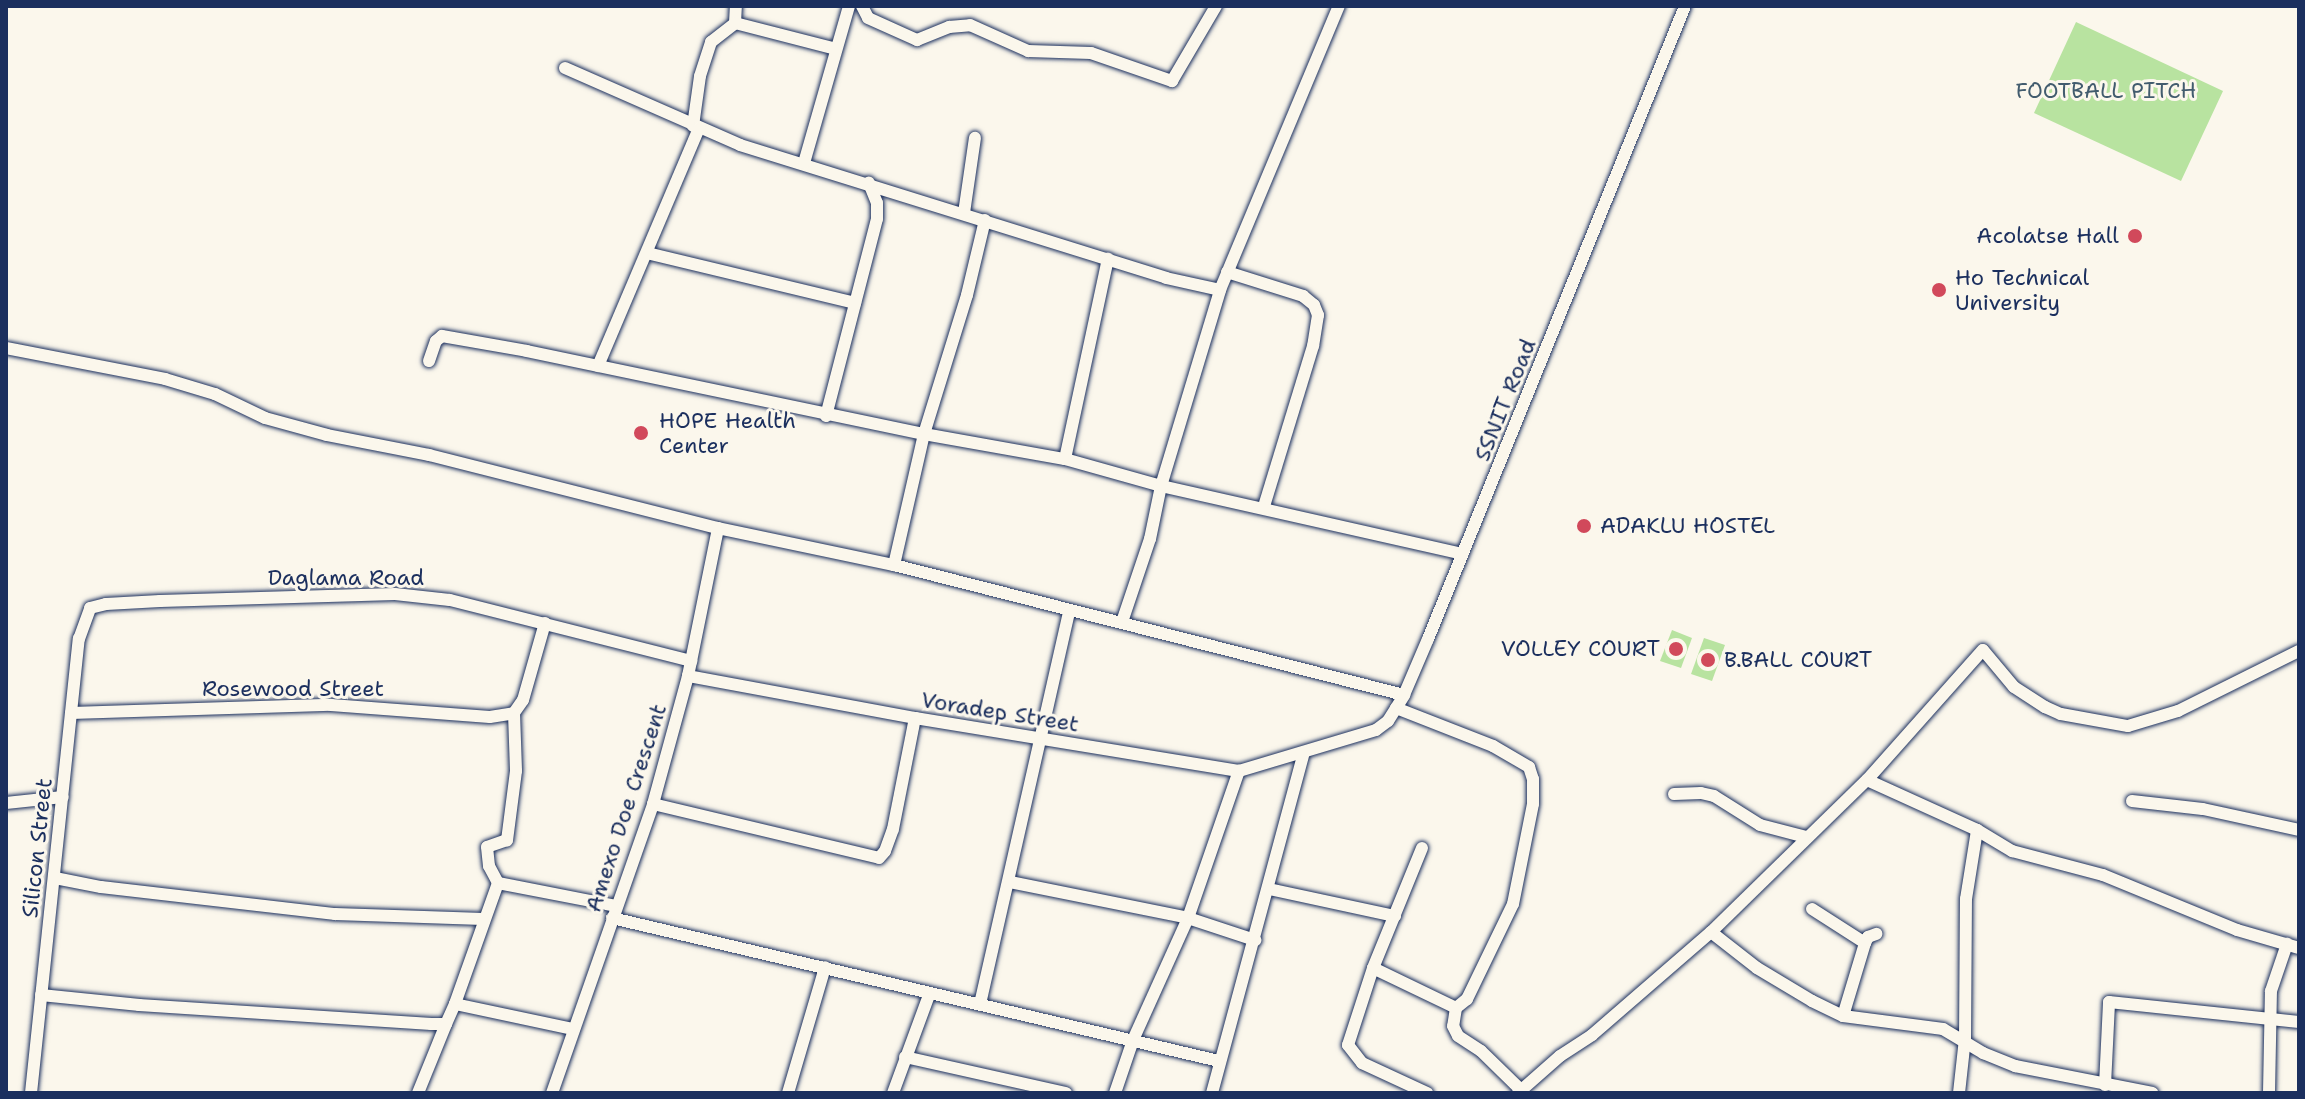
<!DOCTYPE html>
<html>
<head>
<meta charset="utf-8">
<style>
  body { margin:0 }
  #map { position:relative; width:2305px; height:1099px; overflow:hidden; background:#fbf7ec; font-family:"Shantell Sans",sans-serif }
  div>[style] { position:absolute }
  [style*='--x'] { left:calc(var(--x)*1px); top:calc(var(--y)*1px); width:calc(var(--w)*1px); rotate:calc(var(--a)*1deg) }
  .green>* { inset:0; background:#b8e3a0 }
  .roads { filter:drop-shadow(0 0 2px #1b2f5e) drop-shadow(0 0 2px #1b2f5e) }
  .minor>* { height:12px; margin:-6px; padding:0 6px; transform-origin:6px; border-radius:6px; background:#fbf7ec }
  .dots>* { width:22px; height:22px; translate:-50% -50%; box-sizing:border-box; border:4px solid #fbf7ec; border-radius:50% }
  span { translate:-50% -50%; white-space:nowrap; text-align:center; line-height:1.15; -webkit-text-stroke:6px #fbf7ec; paint-order:stroke }
  .park-label { font-size:22px; color:#425c6e }
  .poi-label { font-size:22px; color:#1b2f5e }
  .right { translate:-100% -50%; text-align:right }
  .left { translate:0 -50%; text-align:left }
  .street-label { font-size:22px; color:#1b2f5e }
  .frame { position:absolute; inset:0; border:8px solid #1b2f5e; pointer-events:none }
</style>
</head>
<body>
<div id="map">
  <div class="green">
    <i style="clip-path:polygon(2076px 22px,2223px 91px,2181px 181px,2034px 113px)"></i>
    <i style="clip-path:polygon(1672px 630px,1692px 638px,1681px 668px,1660px 661px)"></i>
    <i style="clip-path:polygon(1704px 638px,1725px 645px,1712px 681px,1691px 674px)"></i>
  </div>
  <div class="roads">
    <div class="minor">
      <i style="--x:862;--y:6;--w:13;--a:63"></i>
      <i style="--x:868;--y:18;--w:54;--a:24.2"></i>
      <i style="--x:917;--y:40;--w:35;--a:-22"></i>
      <i style="--x:949;--y:27;--w:21;--a:-5"></i>
      <i style="--x:970;--y:25;--w:64;--a:24.1"></i>
      <i style="--x:1028;--y:51;--w:63;--a:1.8"></i>
      <i style="--x:1091;--y:53;--w:86;--a:19.1"></i>
      <i style="--x:1172;--y:81;--w:87;--a:-59.6"></i>
      <i style="--x:735;--y:23;--w:17;--a:-87"></i>
      <i style="--x:565;--y:68;--w:191;--a:23.7"></i>
      <i style="--x:740;--y:145;--w:446;--a:17.3"></i>
      <i style="--x:1166;--y:278;--w:55;--a:12.5"></i>
      <i style="--x:693;--y:126;--w:50;--a:-82"></i>
      <i style="--x:700;--y:76;--w:36;--a:-72"></i>
      <i style="--x:711;--y:42;--w:31;--a:-38"></i>
      <i style="--x:735;--y:23;--w:104;--a:14.4"></i>
      <i style="--x:804;--y:163;--w:163;--a:-74"></i>
      <i style="--x:964;--y:213;--w:76;--a:-81.7"></i>
      <i style="--x:647;--y:253;--w:214;--a:13.5"></i>
      <i style="--x:1227;--y:272;--w:80;--a:17.5"></i>
      <i style="--x:1303;--y:296;--w:14;--a:39"></i>
      <i style="--x:1314;--y:305;--w:11;--a:68"></i>
      <i style="--x:1318;--y:315;--w:31;--a:99"></i>
      <i style="--x:1313;--y:346;--w:167;--a:107"></i>
      <i style="--x:6;--y:348;--w:162;--a:11"></i>
      <i style="--x:165;--y:379;--w:52;--a:16.7"></i>
      <i style="--x:215;--y:394;--w:55;--a:25.6"></i>
      <i style="--x:265;--y:418;--w:64;--a:15.3"></i>
      <i style="--x:327;--y:435;--w:104;--a:11.1"></i>
      <i style="--x:429;--y:455;--w:298;--a:14.2"></i>
      <i style="--x:718;--y:528;--w:180;--a:11.9"></i>
      <i style="--x:894;--y:565;--w:526;--a:14.3"></i>
      <i style="--x:429;--y:361;--w:21;--a:-71"></i>
      <i style="--x:436;--y:341;--w:8;--a:-40"></i>
      <i style="--x:442;--y:336;--w:86;--a:10"></i>
      <i style="--x:527;--y:351;--w:406;--a:11.8"></i>
      <i style="--x:924;--y:434;--w:145;--a:-72.8"></i>
      <i style="--x:967;--y:295;--w:77;--a:-76.5"></i>
      <i style="--x:598;--y:366;--w:259;--a:-67"></i>
      <i style="--x:826;--y:416;--w:203;--a:-75.5"></i>
      <i style="--x:877;--y:219;--w:16;--a:-90"></i>
      <i style="--x:877;--y:203;--w:22;--a:-112"></i>
      <i style="--x:1065;--y:459;--w:205;--a:-77.9"></i>
      <i style="--x:894;--y:565;--w:134;--a:-77.1"></i>
      <i style="--x:924;--y:434;--w:143;--a:10.1"></i>
      <i style="--x:1065;--y:459;--w:100;--a:15.7"></i>
      <i style="--x:1161;--y:486;--w:309;--a:12.7"></i>
      <i style="--x:1122;--y:622;--w:88;--a:-71.4"></i>
      <i style="--x:1150;--y:539;--w:54;--a:-78.3"></i>
      <i style="--x:1161;--y:486;--w:205;--a:-73.2"></i>
      <i style="--x:1220;--y:290;--w:308;--a:-67.3"></i>
      <i style="--x:545;--y:623;--w:80;--a:105.9"></i>
      <i style="--x:523;--y:700;--w:16;--a:125"></i>
      <i style="--x:514;--y:713;--w:58;--a:88"></i>
      <i style="--x:516;--y:771;--w:70;--a:97.4"></i>
      <i style="--x:507;--y:840;--w:21;--a:161"></i>
      <i style="--x:487;--y:847;--w:19;--a:84"></i>
      <i style="--x:489;--y:866;--w:19;--a:62"></i>
      <i style="--x:498;--y:883;--w:128;--a:109.6"></i>
      <i style="--x:455;--y:1004;--w:121;--a:12"></i>
      <i style="--x:688;--y:676;--w:231;--a:10.5"></i>
      <i style="--x:915;--y:718;--w:328;--a:9.3"></i>
      <i style="--x:1239;--y:771;--w:143;--a:-16.7"></i>
      <i style="--x:1376;--y:730;--w:15;--a:-37"></i>
      <i style="--x:1388;--y:721;--w:31;--a:-58"></i>
      <i style="--x:1404;--y:695;--w:61;--a:-66.8"></i>
      <i style="--x:1428;--y:639;--w:683;--a:-67.9"></i>
      <i style="--x:1396;--y:708;--w:104;--a:21.4"></i>
      <i style="--x:1493;--y:746;--w:42;--a:30.3"></i>
      <i style="--x:1529;--y:767;--w:13;--a:72"></i>
      <i style="--x:1533;--y:779;--w:25;--a:90"></i>
      <i style="--x:1533;--y:804;--w:102;--a:101.3"></i>
      <i style="--x:1513;--y:904;--w:106;--a:115.8"></i>
      <i style="--x:1467;--y:999;--w:14;--a:141"></i>
      <i style="--x:71;--y:713;--w:260;--a:-1.8"></i>
      <i style="--x:331;--y:705;--w:159;--a:4.3"></i>
      <i style="--x:490;--y:717;--w:24;--a:-9"></i>
      <i style="--x:1867;--y:780;--w:121;--a:24.4"></i>
      <i style="--x:1977;--y:830;--w:41;--a:31"></i>
      <i style="--x:2012;--y:851;--w:94;--a:14.8"></i>
      <i style="--x:2103;--y:875;--w:145;--a:22.3"></i>
      <i style="--x:2237;--y:930;--w:65;--a:16.2"></i>
      <i style="--x:1674;--y:794;--w:27;--a:-2"></i>
      <i style="--x:1701;--y:793;--w:13;--a:13"></i>
      <i style="--x:1714;--y:796;--w:54;--a:32.2"></i>
      <i style="--x:1760;--y:825;--w:48;--a:14.6"></i>
      <i style="--x:2132;--y:801;--w:71;--a:6.4"></i>
      <i style="--x:2203;--y:809;--w:98;--a:12.3"></i>
      <i style="--x:6;--y:803;--w:57;--a:-6"></i>
      <i style="--x:653;--y:804;--w:232;--a:13.4"></i>
      <i style="--x:879;--y:858;--w:9;--a:-49"></i>
      <i style="--x:885;--y:851;--w:23;--a:-70"></i>
      <i style="--x:893;--y:829;--w:113;--a:-78.8"></i>
      <i style="--x:1422;--y:848;--w:130;--a:112.2"></i>
      <i style="--x:1373;--y:968;--w:81;--a:108"></i>
      <i style="--x:1348;--y:1045;--w:23;--a:52"></i>
      <i style="--x:1362;--y:1063;--w:72;--a:24.8"></i>
      <i style="--x:55;--y:878;--w:47;--a:11.1"></i>
      <i style="--x:101;--y:887;--w:236;--a:6.6"></i>
      <i style="--x:335;--y:914;--w:148;--a:1.9"></i>
      <i style="--x:1010;--y:882;--w:182;--a:11.4"></i>
      <i style="--x:1188;--y:918;--w:71;--a:18.2"></i>
      <i style="--x:498;--y:883;--w:120;--a:11"></i>
      <i style="--x:1269;--y:889;--w:129;--a:12.1"></i>
      <i style="--x:1812;--y:909;--w:63;--a:32.7"></i>
      <i style="--x:612;--y:918;--w:624;--a:13.26"></i>
      <i style="--x:1711;--y:932;--w:58;--a:38"></i>
      <i style="--x:1757;--y:968;--w:64;--a:31"></i>
      <i style="--x:1812;--y:1001;--w:34;--a:26"></i>
      <i style="--x:1843;--y:1016;--w:101;--a:7.4"></i>
      <i style="--x:1943;--y:1029;--w:47;--a:31"></i>
      <i style="--x:1983;--y:1053;--w:35;--a:22"></i>
      <i style="--x:2015;--y:1066;--w:140;--a:11.1"></i>
      <i style="--x:1373;--y:968;--w:92;--a:25.7"></i>
      <i style="--x:1456;--y:1008;--w:18;--a:99"></i>
      <i style="--x:1453;--y:1026;--w:11;--a:63"></i>
      <i style="--x:1458;--y:1036;--w:27;--a:33"></i>
      <i style="--x:1481;--y:1051;--w:56;--a:44.3"></i>
      <i style="--x:41;--y:995;--w:99;--a:5.8"></i>
      <i style="--x:139;--y:1005;--w:293;--a:3.7"></i>
      <i style="--x:431;--y:1024;--w:15;--a:0"></i>
      <i style="--x:446;--y:1024;--w:22;--a:-66"></i>
      <i style="--x:980;--y:1004;--w:402;--a:-77.2"></i>
      <i style="--x:1843;--y:1016;--w:76;--a:-73.2"></i>
      <i style="--x:1865;--y:943;--w:7;--a:-63"></i>
      <i style="--x:1868;--y:937;--w:9;--a:-21"></i>
      <i style="--x:905;--y:1057;--w:165;--a:12.6"></i>
      <i style="--x:2105;--y:1085;--w:83;--a:-87.2"></i>
      <i style="--x:2109;--y:1002;--w:191;--a:6"></i>
      <i style="--x:31;--y:1093;--w:457;--a:-84"></i>
      <i style="--x:79;--y:639;--w:33;--a:-70"></i>
      <i style="--x:90;--y:608;--w:16;--a:-14"></i>
      <i style="--x:106;--y:604;--w:54;--a:-3.2"></i>
      <i style="--x:160;--y:601;--w:235;--a:-1.7"></i>
      <i style="--x:395;--y:594;--w:55;--a:6.2"></i>
      <i style="--x:450;--y:600;--w:249;--a:14.2"></i>
      <i style="--x:418;--y:1093;--w:74;--a:-67.9"></i>
      <i style="--x:552;--y:1093;--w:306;--a:-70.7"></i>
      <i style="--x:653;--y:804;--w:133;--a:-74.7"></i>
      <i style="--x:688;--y:676;--w:151;--a:-78.5"></i>
      <i style="--x:788;--y:1093;--w:131;--a:-73.6"></i>
      <i style="--x:893;--y:1093;--w:104;--a:-69.8"></i>
      <i style="--x:1115;--y:1093;--w:56;--a:-71.2"></i>
      <i style="--x:1133;--y:1040;--w:134;--a:-65.7"></i>
      <i style="--x:1188;--y:918;--w:156;--a:-70.9"></i>
      <i style="--x:1212;--y:1093;--w:353;--a:-74.9"></i>
      <i style="--x:1518;--y:1093;--w:56;--a:-41.4"></i>
      <i style="--x:1560;--y:1056;--w:38;--a:-33"></i>
      <i style="--x:1592;--y:1035;--w:157;--a:-40.9"></i>
      <i style="--x:1711;--y:932;--w:218;--a:-44.3"></i>
      <i style="--x:1867;--y:780;--w:174;--a:-48.3"></i>
      <i style="--x:1983;--y:650;--w:48;--a:50"></i>
      <i style="--x:2014;--y:687;--w:37;--a:33"></i>
      <i style="--x:2045;--y:707;--w:17;--a:24"></i>
      <i style="--x:2061;--y:714;--w:68;--a:10.2"></i>
      <i style="--x:2128;--y:726;--w:52;--a:-16.7"></i>
      <i style="--x:2178;--y:711;--w:135;--a:-26.4"></i>
      <i style="--x:1959;--y:1093;--w:54;--a:-83.7"></i>
      <i style="--x:1965;--y:1039;--w:140;--a:-89.6"></i>
      <i style="--x:1966;--y:899;--w:70;--a:-80.9"></i>
      <i style="--x:2269;--y:1093;--w:102;--a:-88.9"></i>
      <i style="--x:2271;--y:991;--w:50;--a:-71.2"></i>
    </div>
  </div>
  <div class="dots">
    <i style="left:2135px;top:236px;background:#d1495b"></i>
    <i style="left:1939px;top:290px;background:#d1495b"></i>
    <i style="left:641px;top:433px;background:#d1495b"></i>
    <i style="left:1584px;top:526px;background:#d1495b"></i>
    <i style="left:1676px;top:649px;background:#d1495b"></i>
    <i style="left:1708px;top:660px;background:#d1495b"></i>
  </div>
  <div class="park-label">
    <span style="left:2106px;top:91px">FOOTBALL PITCH</span>
  </div>
  <div class="poi-label">
    <span class="right" style="left:2119px;top:236px">Acolatse Hall</span>
    <span class="left" style="left:1955px;top:290px">Ho Technical<br>University</span>
    <span class="left" style="left:659px;top:433px">HOPE Health<br>Center</span>
    <span class="left" style="left:1600px;top:526px">ADAKLU HOSTEL</span>
    <span class="right" style="left:1660px;top:649px">VOLLEY COURT</span>
    <span class="left" style="left:1724px;top:660px">B.BALL COURT</span>
  </div>
  <div class="street-label">
    <span style="left:1505px;top:400px;rotate:-68deg">SSNIT Road</span>
    <span style="left:346px;top:578px">Daglama Road</span>
    <span style="left:293px;top:689px">Rosewood Street</span>
    <span style="left:1000px;top:712px;rotate:9deg">Voradep Street</span>
    <span style="left:626px;top:808px;rotate:-72deg">Amexo Doe Crescent</span>
    <span style="left:37px;top:848px;rotate:-84deg">Silicon Street</span>
  </div>
  <div class="frame"></div>
</div>
</body>
</html>
